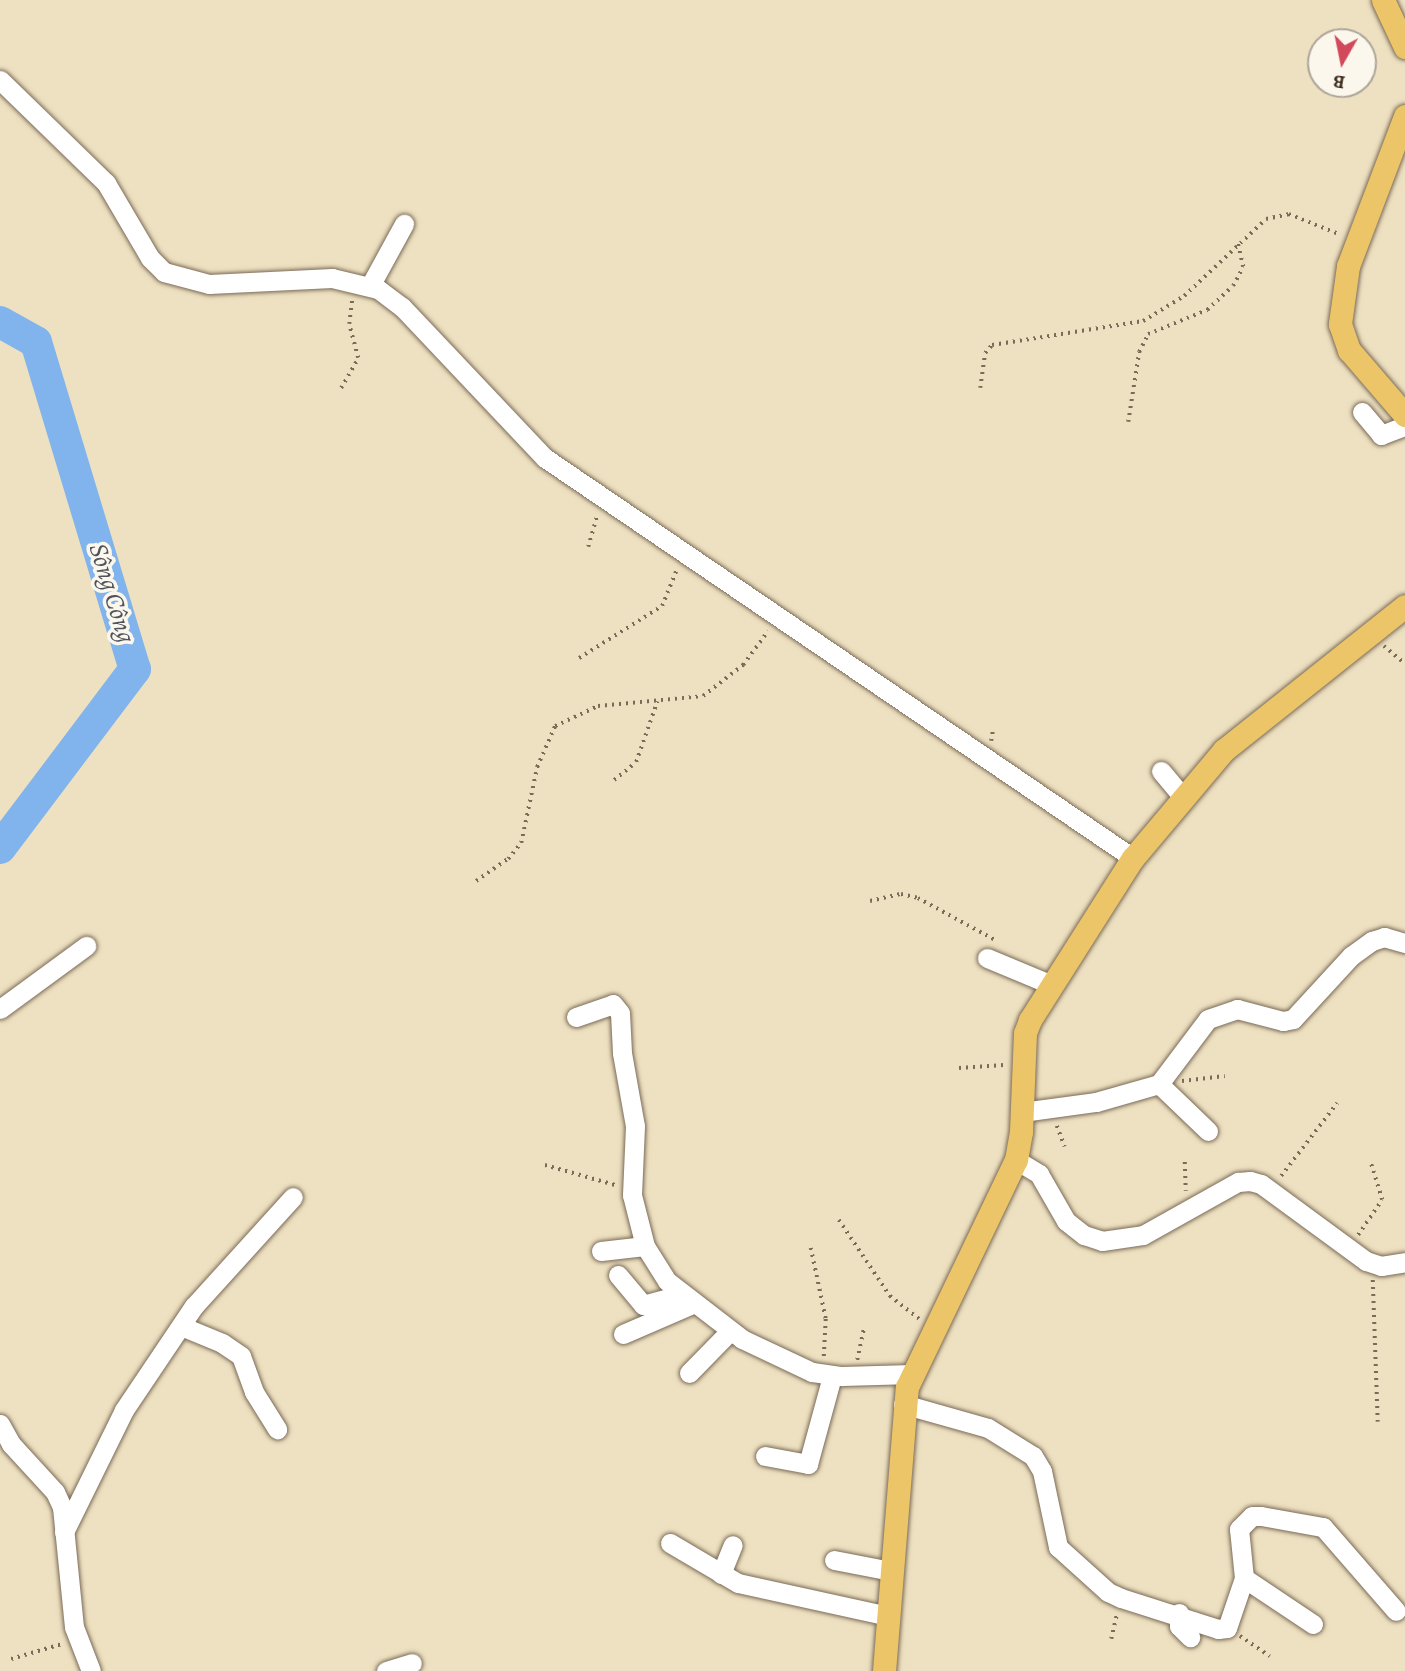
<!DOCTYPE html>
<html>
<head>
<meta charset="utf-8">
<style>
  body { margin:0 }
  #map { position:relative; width:1405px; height:1671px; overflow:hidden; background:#eee1c1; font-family:Alegreya,serif }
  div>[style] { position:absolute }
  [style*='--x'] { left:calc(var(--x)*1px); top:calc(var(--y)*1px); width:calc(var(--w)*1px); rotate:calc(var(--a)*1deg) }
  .river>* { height:32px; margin:-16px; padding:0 16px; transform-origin:16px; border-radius:16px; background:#81b3ed }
  .path>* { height:3.5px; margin-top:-1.75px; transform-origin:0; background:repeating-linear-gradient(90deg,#7a6a57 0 2px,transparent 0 7px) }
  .roads { filter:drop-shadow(0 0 2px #7a6a57) drop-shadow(0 0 2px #7a6a57) }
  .minor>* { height:19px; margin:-9.5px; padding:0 9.5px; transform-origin:9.5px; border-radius:9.5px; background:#fff }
  .major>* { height:23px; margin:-11.5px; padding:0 11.5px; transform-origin:11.5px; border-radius:11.5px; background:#edc569 }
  span { translate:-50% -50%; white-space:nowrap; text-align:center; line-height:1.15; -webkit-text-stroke:7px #fbf7ec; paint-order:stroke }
  .water-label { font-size:26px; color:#50535c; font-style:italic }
  .north { position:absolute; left:1307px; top:28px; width:70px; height:70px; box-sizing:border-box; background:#fbf7ec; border:2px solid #aea59a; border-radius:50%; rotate:189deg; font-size:19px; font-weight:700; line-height:28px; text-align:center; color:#3b2a1e }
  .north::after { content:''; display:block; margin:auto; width:24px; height:32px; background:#d1495b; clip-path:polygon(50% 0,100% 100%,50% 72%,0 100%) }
</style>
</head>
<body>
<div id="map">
  <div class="river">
    <i style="--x:0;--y:322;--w:41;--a:29.1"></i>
    <i style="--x:36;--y:342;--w:342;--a:73.2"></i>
    <i style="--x:135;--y:669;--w:224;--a:127"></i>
  </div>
  <div class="path">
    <i style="--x:341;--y:388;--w:34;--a:-60"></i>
    <i style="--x:358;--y:358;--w:35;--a:-105"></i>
    <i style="--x:349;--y:324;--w:25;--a:-83"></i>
    <i style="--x:980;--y:388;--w:35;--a:-82"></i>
    <i style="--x:985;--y:353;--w:11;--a:-49"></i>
    <i style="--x:992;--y:345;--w:153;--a:-9"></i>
    <i style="--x:1143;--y:321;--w:48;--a:-31.4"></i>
    <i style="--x:1184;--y:296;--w:112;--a:-43.2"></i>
    <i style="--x:1266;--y:219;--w:24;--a:-12"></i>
    <i style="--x:1289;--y:214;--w:54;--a:21.8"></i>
    <i style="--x:1128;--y:422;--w:71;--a:-81.1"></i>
    <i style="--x:1139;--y:352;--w:20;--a:-63"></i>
    <i style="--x:1148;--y:334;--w:64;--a:-22.1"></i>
    <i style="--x:1207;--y:310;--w:35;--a:-43"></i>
    <i style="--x:1233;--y:286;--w:21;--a:-62"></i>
    <i style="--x:1243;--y:267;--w:26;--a:-103"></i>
    <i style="--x:588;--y:547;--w:32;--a:-74"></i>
    <i style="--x:1384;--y:646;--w:26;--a:40"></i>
    <i style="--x:579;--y:658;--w:98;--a:-32.1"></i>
    <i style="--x:662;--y:606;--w:40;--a:-68"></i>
    <i style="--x:991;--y:741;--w:13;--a:-81"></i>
    <i style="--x:614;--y:780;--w:28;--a:-39"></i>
    <i style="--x:636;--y:762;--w:64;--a:-70.7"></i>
    <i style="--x:476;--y:881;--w:39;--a:-35"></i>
    <i style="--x:508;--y:859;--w:21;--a:-51"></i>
    <i style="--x:521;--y:843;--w:78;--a:-78.1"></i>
    <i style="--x:537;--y:767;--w:45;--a:-66.3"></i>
    <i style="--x:555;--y:726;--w:47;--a:-24.9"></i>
    <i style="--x:598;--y:706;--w:105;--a:-5.4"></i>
    <i style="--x:703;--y:696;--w:51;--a:-37.8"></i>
    <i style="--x:743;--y:665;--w:42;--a:-53.7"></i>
    <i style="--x:870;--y:901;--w:32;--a:-13"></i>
    <i style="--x:901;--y:894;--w:17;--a:13"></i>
    <i style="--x:918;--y:898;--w:88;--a:28.6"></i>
    <i style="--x:959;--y:1068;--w:45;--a:-3.8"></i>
    <i style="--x:1182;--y:1081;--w:43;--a:-6.6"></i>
    <i style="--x:1057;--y:1126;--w:22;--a:69"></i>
    <i style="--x:1185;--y:1162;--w:29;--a:88"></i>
    <i style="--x:545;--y:1165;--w:73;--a:15.9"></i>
    <i style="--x:1281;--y:1176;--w:92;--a:-52.5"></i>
    <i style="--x:839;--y:1220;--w:92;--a:56.1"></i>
    <i style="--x:890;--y:1296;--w:37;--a:38"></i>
    <i style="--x:1358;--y:1235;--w:42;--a:-55.6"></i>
    <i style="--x:1382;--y:1200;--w:41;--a:-107.1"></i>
    <i style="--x:811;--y:1248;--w:73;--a:78.1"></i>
    <i style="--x:826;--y:1319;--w:39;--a:93"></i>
    <i style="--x:1373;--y:1280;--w:142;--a:88"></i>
    <i style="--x:857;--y:1360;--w:34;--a:-78"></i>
    <i style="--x:1240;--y:1636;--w:36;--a:34"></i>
    <i style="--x:1111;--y:1639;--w:26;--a:-77"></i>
    <i style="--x:11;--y:1659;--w:53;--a:-16.4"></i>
  </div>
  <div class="roads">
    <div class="minor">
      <i style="--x:0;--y:80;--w:148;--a:44.2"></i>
      <i style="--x:106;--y:183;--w:87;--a:59.6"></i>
      <i style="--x:150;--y:258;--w:20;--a:45"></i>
      <i style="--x:164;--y:272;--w:47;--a:14.9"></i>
      <i style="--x:209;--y:284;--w:123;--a:-2.8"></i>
      <i style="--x:332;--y:278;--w:47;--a:13.4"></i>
      <i style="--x:378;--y:289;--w:30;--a:37"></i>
      <i style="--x:402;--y:307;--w:208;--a:46.6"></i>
      <i style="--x:545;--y:458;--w:711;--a:34.23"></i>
      <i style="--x:370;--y:286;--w:71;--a:-61.3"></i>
      <i style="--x:1362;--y:412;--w:30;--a:50"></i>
      <i style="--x:1381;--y:435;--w:26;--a:-21"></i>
      <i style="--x:1161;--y:771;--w:35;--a:50"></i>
      <i style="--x:987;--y:958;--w:70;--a:22.6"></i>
      <i style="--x:0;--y:1009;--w:107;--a:-36.2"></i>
      <i style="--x:576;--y:1017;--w:39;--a:-19"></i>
      <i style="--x:613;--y:1004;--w:11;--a:52"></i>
      <i style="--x:620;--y:1013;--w:40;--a:87.1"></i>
      <i style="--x:622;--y:1053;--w:74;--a:79.9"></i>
      <i style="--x:635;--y:1126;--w:69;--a:92.5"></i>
      <i style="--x:632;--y:1195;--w:53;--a:75.7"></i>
      <i style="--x:645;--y:1246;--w:41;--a:57.8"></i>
      <i style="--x:667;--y:1281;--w:95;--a:37.7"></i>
      <i style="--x:742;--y:1339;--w:77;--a:25.2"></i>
      <i style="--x:812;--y:1372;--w:30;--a:8"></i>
      <i style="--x:842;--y:1376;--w:70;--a:-1.6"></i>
      <i style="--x:1022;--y:1112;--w:75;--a:-7.7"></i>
      <i style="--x:1096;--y:1102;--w:66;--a:-15.9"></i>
      <i style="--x:1208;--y:1131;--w:68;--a:-136.2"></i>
      <i style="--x:1159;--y:1084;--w:81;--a:-53"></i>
      <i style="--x:1208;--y:1019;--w:31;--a:-19"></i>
      <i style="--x:1237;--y:1009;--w:48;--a:14.6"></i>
      <i style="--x:1283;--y:1021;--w:10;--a:-11"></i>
      <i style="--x:1293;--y:1019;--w:86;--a:-47.4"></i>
      <i style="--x:1351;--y:956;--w:26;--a:-36"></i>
      <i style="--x:1372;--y:941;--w:13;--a:-18"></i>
      <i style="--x:1384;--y:937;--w:22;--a:16"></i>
      <i style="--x:1016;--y:1160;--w:27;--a:31"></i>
      <i style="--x:1039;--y:1174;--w:54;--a:60.1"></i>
      <i style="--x:1066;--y:1221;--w:23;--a:38"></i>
      <i style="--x:1084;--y:1235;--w:19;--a:18"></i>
      <i style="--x:1102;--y:1241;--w:41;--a:-8.3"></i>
      <i style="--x:1143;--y:1235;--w:109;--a:-29.2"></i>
      <i style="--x:1238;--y:1182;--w:12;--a:-5"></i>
      <i style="--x:1250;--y:1181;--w:11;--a:15"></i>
      <i style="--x:1261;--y:1184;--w:130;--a:36.3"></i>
      <i style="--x:1366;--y:1261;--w:16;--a:18"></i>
      <i style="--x:1381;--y:1266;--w:24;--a:-9"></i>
      <i style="--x:601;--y:1251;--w:44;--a:-6.5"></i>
      <i style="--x:618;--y:1275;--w:39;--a:50"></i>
      <i style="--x:643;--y:1305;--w:41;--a:-15.4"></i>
      <i style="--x:181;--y:1326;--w:44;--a:22.5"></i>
      <i style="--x:222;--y:1343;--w:23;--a:34"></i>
      <i style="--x:241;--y:1356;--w:38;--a:70"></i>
      <i style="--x:254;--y:1392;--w:44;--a:58.1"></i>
      <i style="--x:623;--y:1334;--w:78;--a:-23.3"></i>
      <i style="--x:689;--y:1373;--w:59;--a:-45.7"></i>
      <i style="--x:903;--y:1404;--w:88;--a:15.8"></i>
      <i style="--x:988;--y:1428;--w:53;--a:31.9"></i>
      <i style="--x:1033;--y:1456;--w:17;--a:59"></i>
      <i style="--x:1042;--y:1471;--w:78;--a:78.1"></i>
      <i style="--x:1058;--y:1547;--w:67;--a:42"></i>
      <i style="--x:1108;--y:1592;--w:14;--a:25"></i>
      <i style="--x:1121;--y:1598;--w:102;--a:17.7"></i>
      <i style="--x:1218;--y:1629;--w:9;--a:-6"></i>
      <i style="--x:1227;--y:1628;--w:53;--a:-71.2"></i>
      <i style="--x:1244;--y:1578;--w:49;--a:-95.8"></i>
      <i style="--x:1239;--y:1529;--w:18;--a:-45"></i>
      <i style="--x:1252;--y:1516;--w:9;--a:0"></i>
      <i style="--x:1261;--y:1516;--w:63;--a:10.1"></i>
      <i style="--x:1323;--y:1527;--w:111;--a:49"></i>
      <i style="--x:0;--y:1424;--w:23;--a:61"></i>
      <i style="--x:11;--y:1444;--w:65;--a:47.5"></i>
      <i style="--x:55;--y:1492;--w:17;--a:65"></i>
      <i style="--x:62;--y:1507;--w:121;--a:84.3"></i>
      <i style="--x:74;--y:1627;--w:47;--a:68.9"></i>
      <i style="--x:765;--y:1456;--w:44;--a:10.5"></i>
      <i style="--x:808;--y:1464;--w:91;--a:-74.7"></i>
      <i style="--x:64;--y:1532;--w:136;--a:-63.8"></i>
      <i style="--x:124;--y:1410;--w:125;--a:-56.1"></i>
      <i style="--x:194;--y:1306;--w:147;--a:-47.8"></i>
      <i style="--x:670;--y:1543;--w:79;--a:30.5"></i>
      <i style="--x:738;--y:1583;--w:154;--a:12.4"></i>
      <i style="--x:834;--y:1560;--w:58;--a:10.9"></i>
      <i style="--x:721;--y:1574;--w:31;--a:-68"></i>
      <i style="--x:1244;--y:1578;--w:83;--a:33.7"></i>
      <i style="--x:1179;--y:1613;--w:13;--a:90"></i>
      <i style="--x:1179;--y:1626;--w:16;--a:45"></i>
      <i style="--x:386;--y:1671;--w:27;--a:-17"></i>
    </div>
    <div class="major">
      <i style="--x:1383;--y:0;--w:52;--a:64.9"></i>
      <i style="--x:1405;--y:116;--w:160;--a:110.8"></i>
      <i style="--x:1348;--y:266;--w:59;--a:97.9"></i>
      <i style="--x:1340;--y:324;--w:28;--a:71"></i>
      <i style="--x:1349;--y:350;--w:86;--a:49.3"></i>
      <i style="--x:884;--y:1671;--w:285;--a:-85.4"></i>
      <i style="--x:907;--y:1387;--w:252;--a:-64.4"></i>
      <i style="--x:1016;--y:1160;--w:28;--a:-80"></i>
      <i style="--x:1021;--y:1132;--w:99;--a:-87.7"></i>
      <i style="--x:1025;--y:1033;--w:14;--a:-69"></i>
      <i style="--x:1030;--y:1020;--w:192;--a:-57.6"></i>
      <i style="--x:1133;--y:858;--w:141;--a:-49.9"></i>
      <i style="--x:1224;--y:750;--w:231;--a:-38.5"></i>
    </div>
  </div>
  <div class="water-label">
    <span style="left:112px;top:593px;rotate:73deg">Sông Công</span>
  </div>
  <div class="north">B</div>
</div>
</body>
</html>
